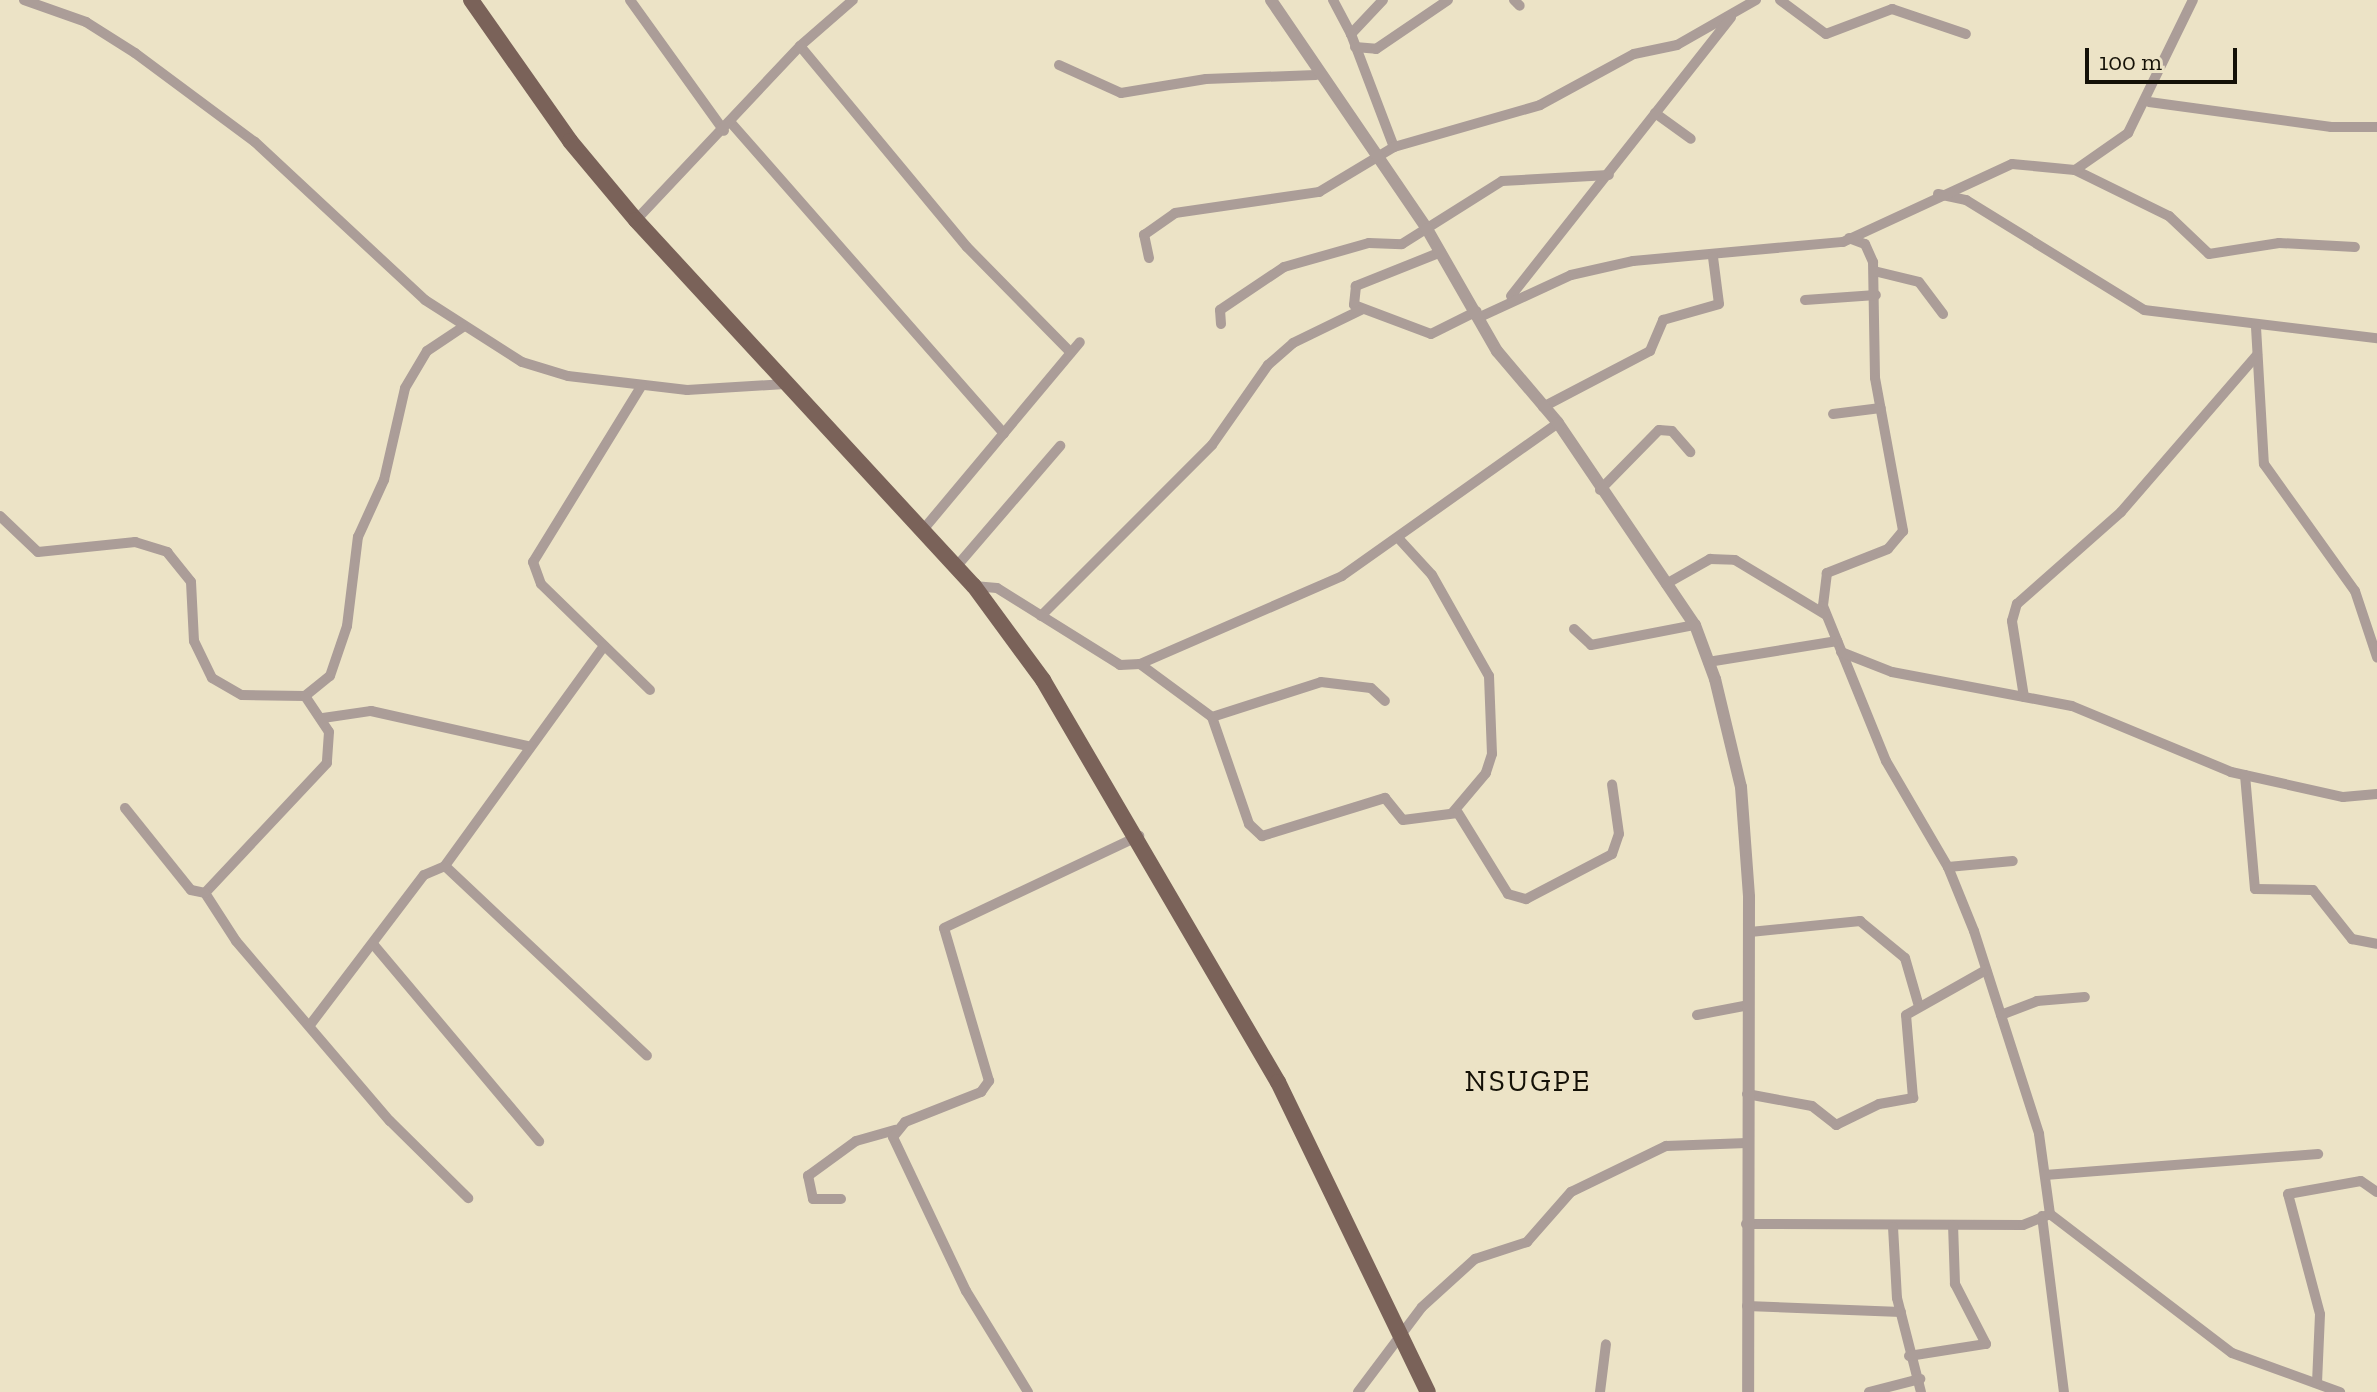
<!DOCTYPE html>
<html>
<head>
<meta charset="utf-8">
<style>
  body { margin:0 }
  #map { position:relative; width:2377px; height:1392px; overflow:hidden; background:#ece3c6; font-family:"Zilla Slab",serif }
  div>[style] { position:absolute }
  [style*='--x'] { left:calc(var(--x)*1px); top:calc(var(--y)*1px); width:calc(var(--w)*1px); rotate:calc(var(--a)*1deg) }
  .minor>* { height:10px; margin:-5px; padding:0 5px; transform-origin:5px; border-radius:5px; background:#ab9d98 }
  .tertiary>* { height:12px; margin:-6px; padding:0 6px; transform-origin:6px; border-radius:6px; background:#ab9d98 }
  .primary>* { height:16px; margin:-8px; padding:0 8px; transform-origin:8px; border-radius:8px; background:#7a6259 }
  span { translate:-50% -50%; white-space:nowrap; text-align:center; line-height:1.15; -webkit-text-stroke:6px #ece3c6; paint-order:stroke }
  .quarter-label { font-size:30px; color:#141107; letter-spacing:2px }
  .scale { position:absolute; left:2085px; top:48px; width:152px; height:36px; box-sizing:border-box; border:4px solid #141107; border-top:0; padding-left:10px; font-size:24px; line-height:28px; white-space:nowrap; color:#141107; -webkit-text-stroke:6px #ece3c6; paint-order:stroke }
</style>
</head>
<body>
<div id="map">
  <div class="minor">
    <i style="--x:24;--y:0;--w:66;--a:19.5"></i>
    <i style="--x:86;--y:22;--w:58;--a:32.3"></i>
    <i style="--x:135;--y:53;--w:149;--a:36.6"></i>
    <i style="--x:255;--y:142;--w:232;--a:42.9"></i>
    <i style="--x:425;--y:300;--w:115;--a:32.6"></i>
    <i style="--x:522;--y:362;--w:48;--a:16.9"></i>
    <i style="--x:568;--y:376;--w:120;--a:6.7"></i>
    <i style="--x:687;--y:390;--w:98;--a:-3.5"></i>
    <i style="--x:630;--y:0;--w:161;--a:54.3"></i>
    <i style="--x:1333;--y:0;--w:38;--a:62"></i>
    <i style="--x:1383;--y:0;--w:47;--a:133.3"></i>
    <i style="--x:1351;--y:34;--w:121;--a:69.2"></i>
    <i style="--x:1514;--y:0;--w:8;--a:45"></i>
    <i style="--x:1780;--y:0;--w:57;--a:36.5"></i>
    <i style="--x:1826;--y:34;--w:71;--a:-20.7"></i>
    <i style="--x:1892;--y:9;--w:78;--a:18.7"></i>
    <i style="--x:800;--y:46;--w:261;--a:50.3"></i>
    <i style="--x:967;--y:247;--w:148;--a:45.5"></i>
    <i style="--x:1355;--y:47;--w:21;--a:5"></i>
    <i style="--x:1376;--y:49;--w:87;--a:-34.2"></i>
    <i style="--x:1059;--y:65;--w:68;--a:24.3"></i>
    <i style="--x:1121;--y:93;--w:86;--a:-9.4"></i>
    <i style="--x:1206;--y:79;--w:110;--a:-2.1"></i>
    <i style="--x:2149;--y:102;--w:184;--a:7.8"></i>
    <i style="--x:2331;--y:127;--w:46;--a:0"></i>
    <i style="--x:1655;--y:113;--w:44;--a:35.8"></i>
    <i style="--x:732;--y:124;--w:412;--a:48.7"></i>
    <i style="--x:2075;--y:170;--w:105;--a:26.1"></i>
    <i style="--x:2169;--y:216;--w:55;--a:43.5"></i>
    <i style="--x:2209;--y:254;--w:71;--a:-8.9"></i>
    <i style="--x:2279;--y:243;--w:76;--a:3"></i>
    <i style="--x:1938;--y:194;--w:29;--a:12"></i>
    <i style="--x:1966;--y:200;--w:209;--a:31.7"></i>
    <i style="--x:2144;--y:310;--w:235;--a:6.9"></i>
    <i style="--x:636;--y:220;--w:239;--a:-46.7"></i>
    <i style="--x:800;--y:46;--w:70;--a:-41"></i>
    <i style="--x:1849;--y:238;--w:17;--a:21"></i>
    <i style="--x:1865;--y:244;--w:20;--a:66"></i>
    <i style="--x:1873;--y:262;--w:116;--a:89"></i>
    <i style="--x:1875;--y:378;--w:156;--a:79.6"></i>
    <i style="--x:1903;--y:531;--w:23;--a:130"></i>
    <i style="--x:1888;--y:549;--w:66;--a:158.5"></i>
    <i style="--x:1827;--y:573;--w:33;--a:97"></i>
    <i style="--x:1823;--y:606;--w:167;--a:67.9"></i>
    <i style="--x:1886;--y:761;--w:123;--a:59.7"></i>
    <i style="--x:1948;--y:867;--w:69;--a:67.9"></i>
    <i style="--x:1974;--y:931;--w:213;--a:72.2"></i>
    <i style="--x:2039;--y:1134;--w:81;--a:82.2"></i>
    <i style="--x:1441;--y:252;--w:92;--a:158.2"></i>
    <i style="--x:1356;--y:286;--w:19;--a:96"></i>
    <i style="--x:1354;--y:305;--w:82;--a:20.6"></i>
    <i style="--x:1431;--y:334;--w:51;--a:-26.6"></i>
    <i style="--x:1149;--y:258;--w:24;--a:-102"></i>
    <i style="--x:1144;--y:235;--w:38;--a:-35"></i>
    <i style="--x:1175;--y:213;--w:146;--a:-8.3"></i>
    <i style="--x:1319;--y:192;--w:87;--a:-31"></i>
    <i style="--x:1394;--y:147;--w:152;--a:-16"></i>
    <i style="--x:1540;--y:105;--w:107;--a:-28.5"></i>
    <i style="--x:1634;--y:54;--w:44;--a:-11.8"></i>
    <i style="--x:1677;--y:45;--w:91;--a:-29.7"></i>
    <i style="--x:1874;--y:271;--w:46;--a:13.7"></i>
    <i style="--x:1919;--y:282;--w:40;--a:53"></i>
    <i style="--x:1511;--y:296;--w:355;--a:-51.7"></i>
    <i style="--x:1805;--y:300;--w:71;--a:-4"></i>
    <i style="--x:1482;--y:316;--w:98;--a:-24.7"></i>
    <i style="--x:1571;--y:275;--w:64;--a:-12.7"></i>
    <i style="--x:1633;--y:261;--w:211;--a:-5.2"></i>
    <i style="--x:1843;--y:242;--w:186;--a:-24.8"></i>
    <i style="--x:2012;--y:164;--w:63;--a:5.4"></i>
    <i style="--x:2075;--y:170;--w:65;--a:-34.9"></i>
    <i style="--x:2128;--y:133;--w:148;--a:-64"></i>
    <i style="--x:1221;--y:324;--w:14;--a:-94"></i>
    <i style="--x:1220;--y:310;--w:77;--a:-33.9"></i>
    <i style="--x:1284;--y:267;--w:88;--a:-15.8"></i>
    <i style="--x:1369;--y:243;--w:33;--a:2"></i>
    <i style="--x:1402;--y:244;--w:118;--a:-32.2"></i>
    <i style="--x:1502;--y:181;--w:107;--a:-3.2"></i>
    <i style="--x:2256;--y:327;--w:137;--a:86.7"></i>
    <i style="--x:2264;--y:464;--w:156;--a:54.4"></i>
    <i style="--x:2355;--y:591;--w:70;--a:71.6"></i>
    <i style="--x:642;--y:385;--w:208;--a:121.6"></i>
    <i style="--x:533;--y:562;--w:23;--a:70"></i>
    <i style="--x:541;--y:584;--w:152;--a:44.2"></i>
    <i style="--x:1543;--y:407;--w:121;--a:-27.6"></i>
    <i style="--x:1650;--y:351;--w:34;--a:-67"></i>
    <i style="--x:1663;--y:320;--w:58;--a:-15.9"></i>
    <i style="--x:1719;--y:304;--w:47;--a:-97.3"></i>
    <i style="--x:1833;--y:414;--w:48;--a:-7.1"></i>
    <i style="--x:1600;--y:490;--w:84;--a:-45.5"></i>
    <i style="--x:1659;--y:430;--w:13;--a:4"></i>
    <i style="--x:1672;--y:431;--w:28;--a:49"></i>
    <i style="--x:0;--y:516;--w:52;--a:43.5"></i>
    <i style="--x:38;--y:552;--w:98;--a:-5.9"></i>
    <i style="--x:135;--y:542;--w:34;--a:17"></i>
    <i style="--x:167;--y:552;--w:38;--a:51"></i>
    <i style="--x:191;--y:582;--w:59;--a:87.1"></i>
    <i style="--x:194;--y:641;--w:41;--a:64.1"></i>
    <i style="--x:212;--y:678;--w:34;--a:30"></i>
    <i style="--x:242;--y:695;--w:63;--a:0.9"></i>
    <i style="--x:305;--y:696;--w:32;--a:-39"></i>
    <i style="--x:330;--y:676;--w:53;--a:-71.2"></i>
    <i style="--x:347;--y:626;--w:90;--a:-83"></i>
    <i style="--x:358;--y:537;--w:63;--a:-65.5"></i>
    <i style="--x:384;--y:480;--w:94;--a:-77.1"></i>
    <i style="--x:405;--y:388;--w:43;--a:-59.3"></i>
    <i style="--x:427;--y:351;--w:43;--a:-33.7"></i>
    <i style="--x:922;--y:531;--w:246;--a:-50.1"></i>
    <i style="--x:1400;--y:540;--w:47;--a:47.6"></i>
    <i style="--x:1432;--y:575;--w:116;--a:60.6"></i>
    <i style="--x:1489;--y:676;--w:78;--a:87.8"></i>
    <i style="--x:1492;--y:754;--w:20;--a:108"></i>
    <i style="--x:1486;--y:773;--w:51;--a:130.2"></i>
    <i style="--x:956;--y:567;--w:160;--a:-49.3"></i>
    <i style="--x:1666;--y:584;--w:51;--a:-29.6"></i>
    <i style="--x:1710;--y:559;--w:25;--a:2"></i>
    <i style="--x:1735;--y:560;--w:106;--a:31.1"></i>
    <i style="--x:974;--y:586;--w:23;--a:5"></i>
    <i style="--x:997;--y:588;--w:145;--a:32"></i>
    <i style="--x:1120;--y:665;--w:20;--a:-3"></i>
    <i style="--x:1140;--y:664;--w:220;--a:-23.5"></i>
    <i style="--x:1342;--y:576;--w:265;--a:-35.3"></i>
    <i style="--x:1041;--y:616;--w:242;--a:-45"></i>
    <i style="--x:1212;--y:445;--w:98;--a:-55"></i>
    <i style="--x:1268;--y:365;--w:33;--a:-41"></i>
    <i style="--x:1293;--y:343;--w:76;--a:-25.9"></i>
    <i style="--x:1574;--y:629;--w:23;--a:43"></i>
    <i style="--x:1591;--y:645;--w:106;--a:-10.9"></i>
    <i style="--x:604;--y:646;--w:271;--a:125.9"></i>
    <i style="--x:445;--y:866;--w:277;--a:43.2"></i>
    <i style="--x:1841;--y:652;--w:55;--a:21.4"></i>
    <i style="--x:1892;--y:672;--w:183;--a:10.7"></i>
    <i style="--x:2072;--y:706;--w:172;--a:22.5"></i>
    <i style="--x:2231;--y:772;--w:115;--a:12.6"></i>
    <i style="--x:2343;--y:797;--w:34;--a:-5"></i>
    <i style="--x:1708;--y:662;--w:131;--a:-9.2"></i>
    <i style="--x:1140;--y:664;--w:89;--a:36.4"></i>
    <i style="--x:1212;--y:717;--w:113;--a:70.9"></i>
    <i style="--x:1249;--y:824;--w:18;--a:43"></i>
    <i style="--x:1262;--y:836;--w:129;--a:-17.2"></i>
    <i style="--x:1385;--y:798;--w:28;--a:51"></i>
    <i style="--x:1403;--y:820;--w:55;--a:-7.3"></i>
    <i style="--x:1458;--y:813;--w:95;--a:58.3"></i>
    <i style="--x:1508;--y:894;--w:19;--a:16"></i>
    <i style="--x:1526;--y:899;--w:97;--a:-27.6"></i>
    <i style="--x:1612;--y:854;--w:21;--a:-71"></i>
    <i style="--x:1619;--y:834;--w:50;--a:-98"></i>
    <i style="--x:305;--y:696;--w:43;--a:56.3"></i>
    <i style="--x:329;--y:732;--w:31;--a:94"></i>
    <i style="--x:327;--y:763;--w:178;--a:133.2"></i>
    <i style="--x:205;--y:893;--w:57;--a:57.1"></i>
    <i style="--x:236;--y:941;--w:237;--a:49.5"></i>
    <i style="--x:390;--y:1121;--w:110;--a:44.6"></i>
    <i style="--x:2024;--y:697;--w:77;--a:-99"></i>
    <i style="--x:2012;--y:621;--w:18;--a:-74"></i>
    <i style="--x:2017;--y:604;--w:139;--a:-41.5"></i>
    <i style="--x:2121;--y:512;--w:208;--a:-49.1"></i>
    <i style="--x:1212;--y:717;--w:114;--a:-17.8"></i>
    <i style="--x:1321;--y:682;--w:50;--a:6.8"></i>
    <i style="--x:1371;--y:688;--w:19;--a:43"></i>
    <i style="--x:323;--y:718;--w:49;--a:-8.3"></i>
    <i style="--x:371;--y:711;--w:161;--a:12.6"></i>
    <i style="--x:2245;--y:775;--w:114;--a:85"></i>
    <i style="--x:2255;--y:889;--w:58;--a:1"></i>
    <i style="--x:2313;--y:890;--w:63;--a:51.5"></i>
    <i style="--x:2352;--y:939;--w:25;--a:11"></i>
    <i style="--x:125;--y:808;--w:105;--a:51.2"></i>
    <i style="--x:191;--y:890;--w:14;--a:12"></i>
    <i style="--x:1948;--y:867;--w:65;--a:-5.3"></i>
    <i style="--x:1750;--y:932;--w:111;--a:-5.7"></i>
    <i style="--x:1860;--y:921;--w:58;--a:39.4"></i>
    <i style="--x:1905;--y:958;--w:47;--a:73.9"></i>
    <i style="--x:373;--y:944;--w:258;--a:49.9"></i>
    <i style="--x:1697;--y:1015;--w:53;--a:-10.9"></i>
    <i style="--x:2001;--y:1015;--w:39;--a:-21"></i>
    <i style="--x:2037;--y:1001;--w:48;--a:-4.8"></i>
    <i style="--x:310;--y:1025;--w:188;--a:-52.8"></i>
    <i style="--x:424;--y:875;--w:23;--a:-23"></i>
    <i style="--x:1747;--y:1094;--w:66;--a:10.5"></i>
    <i style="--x:1812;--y:1106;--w:31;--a:38"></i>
    <i style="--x:1836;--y:1125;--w:48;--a:-26"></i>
    <i style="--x:1879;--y:1104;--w:35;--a:-10"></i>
    <i style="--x:1913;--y:1098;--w:83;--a:-94.8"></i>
    <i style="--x:1906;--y:1015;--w:92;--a:-29.4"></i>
    <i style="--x:2045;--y:1175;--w:274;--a:-4.4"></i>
    <i style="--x:841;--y:1199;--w:28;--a:180"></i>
    <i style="--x:813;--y:1199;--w:24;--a:-102"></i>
    <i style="--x:808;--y:1176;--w:59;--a:-36.1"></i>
    <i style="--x:856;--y:1141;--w:41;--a:-15.8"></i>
    <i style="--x:2042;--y:1216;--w:177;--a:82.9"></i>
    <i style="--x:1746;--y:1224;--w:277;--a:0.2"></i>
    <i style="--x:2023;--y:1225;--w:29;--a:-22"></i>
    <i style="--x:2050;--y:1214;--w:229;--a:37.4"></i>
    <i style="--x:2232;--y:1353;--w:115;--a:19.9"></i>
    <i style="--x:1893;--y:1227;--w:71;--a:86.8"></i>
    <i style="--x:1897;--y:1298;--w:97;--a:75.7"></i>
    <i style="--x:1747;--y:1306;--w:154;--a:2.2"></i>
    <i style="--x:1909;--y:1356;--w:78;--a:-8.9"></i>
    <i style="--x:1986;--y:1344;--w:68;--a:-117.3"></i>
    <i style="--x:1955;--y:1284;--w:59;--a:-91.9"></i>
    <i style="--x:2317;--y:1383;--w:69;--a:-87.5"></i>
    <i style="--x:2320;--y:1314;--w:124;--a:-104.9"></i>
    <i style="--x:2288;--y:1194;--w:74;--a:-10.1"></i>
    <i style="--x:2361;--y:1181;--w:19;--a:35"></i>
    <i style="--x:1028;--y:1392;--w:119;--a:-121.5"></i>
    <i style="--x:966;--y:1291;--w:170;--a:-115.4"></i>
    <i style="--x:893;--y:1137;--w:19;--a:-51"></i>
    <i style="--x:905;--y:1122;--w:82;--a:-21.5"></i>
    <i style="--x:981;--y:1092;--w:14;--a:-54"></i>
    <i style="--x:989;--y:1081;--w:159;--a:-106.4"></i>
    <i style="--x:944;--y:928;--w:216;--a:-25.3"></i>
    <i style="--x:1358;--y:1392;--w:106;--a:-53"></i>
    <i style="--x:1422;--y:1307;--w:72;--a:-42.2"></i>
    <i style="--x:1475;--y:1259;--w:55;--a:-18.1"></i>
    <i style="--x:1527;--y:1242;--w:67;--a:-48.7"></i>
    <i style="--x:1571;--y:1192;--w:106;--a:-25.8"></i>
    <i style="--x:1666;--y:1146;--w:81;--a:-2.1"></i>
    <i style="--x:1600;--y:1392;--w:48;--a:-82.9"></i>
    <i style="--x:1869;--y:1392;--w:53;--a:-14.3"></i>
  </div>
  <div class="tertiary">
    <i style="--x:1271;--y:0;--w:277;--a:55.7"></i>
    <i style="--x:1427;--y:229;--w:141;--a:60.2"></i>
    <i style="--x:1497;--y:351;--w:94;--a:49.7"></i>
    <i style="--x:1558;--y:423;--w:244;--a:55.9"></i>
    <i style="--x:1695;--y:625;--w:58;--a:69.7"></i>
    <i style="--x:1715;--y:679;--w:111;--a:76.5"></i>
    <i style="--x:1741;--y:787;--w:110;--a:85.8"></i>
    <i style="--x:1749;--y:897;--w:495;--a:90.1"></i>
  </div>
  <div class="primary">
    <i style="--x:471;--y:0;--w:172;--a:54.9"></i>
    <i style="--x:570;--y:141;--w:103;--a:50.1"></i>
    <i style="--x:636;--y:220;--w:498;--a:47.3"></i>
    <i style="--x:974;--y:586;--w:117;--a:53.7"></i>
    <i style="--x:1043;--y:680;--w:466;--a:59.7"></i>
    <i style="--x:1278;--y:1082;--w:344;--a:64.2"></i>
  </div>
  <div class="quarter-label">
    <span style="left:1528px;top:1081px">NSUGPE</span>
  </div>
  <div class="scale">100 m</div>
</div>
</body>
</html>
